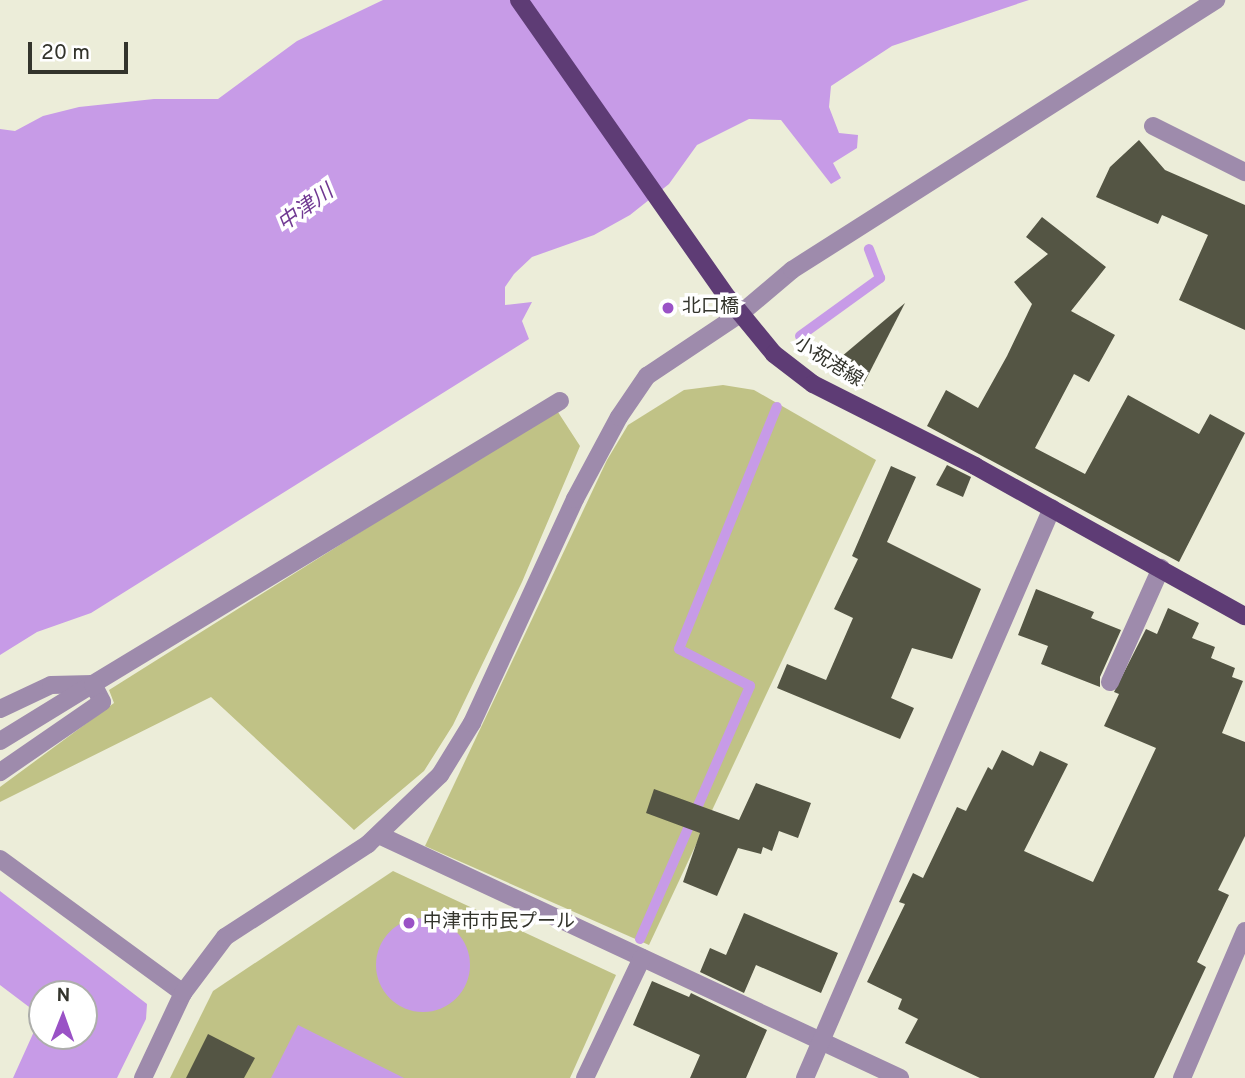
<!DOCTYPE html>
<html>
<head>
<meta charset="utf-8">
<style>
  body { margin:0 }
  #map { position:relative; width:1245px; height:1078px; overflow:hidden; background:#ecedd9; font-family:Overpass,"Noto Sans JP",sans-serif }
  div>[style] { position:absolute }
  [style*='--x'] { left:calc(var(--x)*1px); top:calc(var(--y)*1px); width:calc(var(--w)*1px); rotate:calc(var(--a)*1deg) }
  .green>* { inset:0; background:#c0c286 }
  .water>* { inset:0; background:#c79be7 }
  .round { border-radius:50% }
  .stream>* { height:10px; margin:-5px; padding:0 5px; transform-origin:5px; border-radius:5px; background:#c79be7 }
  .building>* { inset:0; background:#545544 }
  .minor>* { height:18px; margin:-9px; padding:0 9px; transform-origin:9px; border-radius:9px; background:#9e8bac }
  .major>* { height:18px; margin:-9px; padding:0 9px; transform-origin:9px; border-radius:9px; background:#5e3c75 }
  .dots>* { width:19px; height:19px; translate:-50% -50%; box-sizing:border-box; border:4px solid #fff; border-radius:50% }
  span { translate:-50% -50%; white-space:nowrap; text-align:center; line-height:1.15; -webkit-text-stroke:7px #fff; paint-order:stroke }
  .poi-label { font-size:19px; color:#33342c }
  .left { translate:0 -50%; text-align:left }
  .street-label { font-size:19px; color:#33342c }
  .water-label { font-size:21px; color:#703992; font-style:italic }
  .north { position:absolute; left:28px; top:980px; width:70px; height:70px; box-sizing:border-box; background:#fff; border:2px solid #adaeab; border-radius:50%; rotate:1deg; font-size:19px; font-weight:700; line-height:28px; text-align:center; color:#33342c }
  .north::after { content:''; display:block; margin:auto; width:24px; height:32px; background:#9a52c6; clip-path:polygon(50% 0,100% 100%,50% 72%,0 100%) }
  .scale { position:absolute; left:28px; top:42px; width:100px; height:32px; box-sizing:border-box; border:4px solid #33342c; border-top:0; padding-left:9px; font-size:21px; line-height:24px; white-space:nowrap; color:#33342c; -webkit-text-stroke:5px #fff; paint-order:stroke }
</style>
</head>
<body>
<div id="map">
  <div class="green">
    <i style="clip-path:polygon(723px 385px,754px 390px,876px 460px,649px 945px,425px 846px,607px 460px,628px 425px,684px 390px)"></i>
    <i style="clip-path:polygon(556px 409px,580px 446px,522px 582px,453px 725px,424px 771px,354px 830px,211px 697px,0 802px,0 787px,114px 703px,109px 690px)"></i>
    <i style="clip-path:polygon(393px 871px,616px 975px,570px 1078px,170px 1078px,213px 991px)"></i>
  </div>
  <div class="water">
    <i style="clip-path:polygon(383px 0,1029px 0,892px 46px,831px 86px,829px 107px,839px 133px,858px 135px,857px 148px,833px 163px,841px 178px,831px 184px,781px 120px,749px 119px,697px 145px,669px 184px,630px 215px,594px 235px,532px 257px,514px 274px,505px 287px,505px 305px,532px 302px,522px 321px,529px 339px,91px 613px,37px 632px,0 655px,0 129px,15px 131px,43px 116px,79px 107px,154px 99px,218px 99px,297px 41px)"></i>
    <i style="clip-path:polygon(evenodd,0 891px,147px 1004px,146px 1019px,117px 1078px,13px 1078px,41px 1016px,0 985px,0 891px,42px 994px,84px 994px,84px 1036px,42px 1036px,42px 994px)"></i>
    <i class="round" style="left:376px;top:918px;width:94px;height:94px"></i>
    <i style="clip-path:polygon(298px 1025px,404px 1078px,271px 1078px)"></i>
  </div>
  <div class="stream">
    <i style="--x:800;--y:336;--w:99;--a:-35.9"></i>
    <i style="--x:880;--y:278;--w:31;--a:-111"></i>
    <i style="--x:640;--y:939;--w:276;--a:-66.5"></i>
    <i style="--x:750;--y:686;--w:80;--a:-152.5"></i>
    <i style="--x:679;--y:649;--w:261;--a:-68"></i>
  </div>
  <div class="building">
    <i style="clip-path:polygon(1139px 140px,1165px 170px,1245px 205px,1245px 330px,1179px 300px,1208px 235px,1162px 215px,1158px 224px,1096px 197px,1110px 167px)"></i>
    <i style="clip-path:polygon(1042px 217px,1106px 267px,1071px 311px,1115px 335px,1089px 382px,1074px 374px,1035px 448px,1085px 474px,1128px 395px,1199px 434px,1210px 414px,1245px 433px,1179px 562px,927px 426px,946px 390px,978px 408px,1007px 356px,1032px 304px,1014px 282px,1048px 254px,1026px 237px)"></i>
    <i style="clip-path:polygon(905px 303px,862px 387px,828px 368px)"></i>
    <i style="clip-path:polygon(947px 465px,971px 477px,963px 497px,936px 485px)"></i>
    <i style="clip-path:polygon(891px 466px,916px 477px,887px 542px,981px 589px,952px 659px,912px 648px,891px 698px,914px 708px,900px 739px,777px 688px,787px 664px,826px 680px,853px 618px,834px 609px,858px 559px,852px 556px)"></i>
    <i style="clip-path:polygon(1036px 589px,1094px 612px,1091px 618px,1121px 630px,1100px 677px,1100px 687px,1041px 664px,1048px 646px,1018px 635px)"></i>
    <i style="clip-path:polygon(1168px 608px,1199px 623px,1192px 638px,1215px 647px,1211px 658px,1235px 668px,1232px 677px,1243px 681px,1222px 733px,1245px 742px,1245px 836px,1218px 890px,1229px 895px,1197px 962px,1206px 967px,1154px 1078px,980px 1078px,905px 1043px,918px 1019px,898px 1009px,902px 999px,867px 982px,905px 904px,899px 902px,913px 873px,923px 878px,957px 807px,966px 811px,988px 767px,992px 770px,1002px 750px,1033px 766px,1040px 751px,1068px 764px,1024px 851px,1093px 882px,1156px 748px,1104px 726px,1119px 694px,1114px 692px,1146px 629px,1157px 634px)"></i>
    <i style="clip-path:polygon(756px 783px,811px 803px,798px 838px,779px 831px,772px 851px,763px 847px,761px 854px,738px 848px,717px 896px,683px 882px,700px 833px,646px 813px,654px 789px,739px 820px)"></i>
    <i style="clip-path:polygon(744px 913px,838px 953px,821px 993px,756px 965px,744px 993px,700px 972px,710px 948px,726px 955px)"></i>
    <i style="clip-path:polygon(652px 981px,689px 997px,691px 993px,767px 1030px,746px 1078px,690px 1078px,700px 1055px,633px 1025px)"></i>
    <i style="clip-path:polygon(208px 1034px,255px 1058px,244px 1078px,186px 1078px)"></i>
  </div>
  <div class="minor">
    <i style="--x:1153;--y:126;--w:103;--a:26.6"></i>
    <i style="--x:1110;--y:682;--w:125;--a:-65.9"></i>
    <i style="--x:0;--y:709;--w:56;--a:-25.2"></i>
    <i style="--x:51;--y:685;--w:42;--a:-1.4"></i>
    <i style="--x:93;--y:684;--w:546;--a:-31.22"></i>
    <i style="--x:0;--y:741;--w:109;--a:-31.5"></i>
    <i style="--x:93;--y:684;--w:20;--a:63"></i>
    <i style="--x:102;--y:702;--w:124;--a:145.5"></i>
    <i style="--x:379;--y:835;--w:575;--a:25"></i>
    <i style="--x:0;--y:859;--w:227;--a:36.2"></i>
    <i style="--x:143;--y:1078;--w:94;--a:-64.8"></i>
    <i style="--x:183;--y:993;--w:70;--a:-53.1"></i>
    <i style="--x:225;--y:937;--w:171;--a:-33"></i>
    <i style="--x:368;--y:844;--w:100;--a:-43.8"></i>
    <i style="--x:440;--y:775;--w:61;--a:-58.4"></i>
    <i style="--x:472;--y:723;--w:247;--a:-65.3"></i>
    <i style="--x:575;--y:499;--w:93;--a:-61.8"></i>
    <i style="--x:619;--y:417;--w:50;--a:-55.7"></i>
    <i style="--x:647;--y:376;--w:112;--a:-33.7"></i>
    <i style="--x:740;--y:314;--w:68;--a:-40.2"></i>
    <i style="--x:792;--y:270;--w:503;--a:-32.49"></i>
    <i style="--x:585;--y:1078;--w:133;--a:-64.6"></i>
    <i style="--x:805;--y:1078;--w:621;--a:-66.57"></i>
    <i style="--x:1182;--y:1078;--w:160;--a:-66.8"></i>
  </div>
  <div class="major">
    <i style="--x:519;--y:0;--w:364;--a:55"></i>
    <i style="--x:728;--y:298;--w:72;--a:50.6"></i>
    <i style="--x:774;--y:354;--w:49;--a:37.6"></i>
    <i style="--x:813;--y:384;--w:182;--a:26.8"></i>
    <i style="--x:975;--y:466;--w:309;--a:29.1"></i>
  </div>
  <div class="dots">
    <i style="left:668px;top:308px;background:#9a52c6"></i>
    <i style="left:409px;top:923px;background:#9a52c6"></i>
  </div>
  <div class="poi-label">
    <span class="left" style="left:682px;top:308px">北口橋</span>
    <span class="left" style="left:423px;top:923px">中津市市民プール</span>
  </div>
  <div class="street-label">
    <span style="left:828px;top:363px;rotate:32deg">小祝港線</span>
  </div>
  <div class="water-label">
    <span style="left:306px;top:209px;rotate:-36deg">中津川</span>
  </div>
  <div class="north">N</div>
  <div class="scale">20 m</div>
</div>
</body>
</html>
